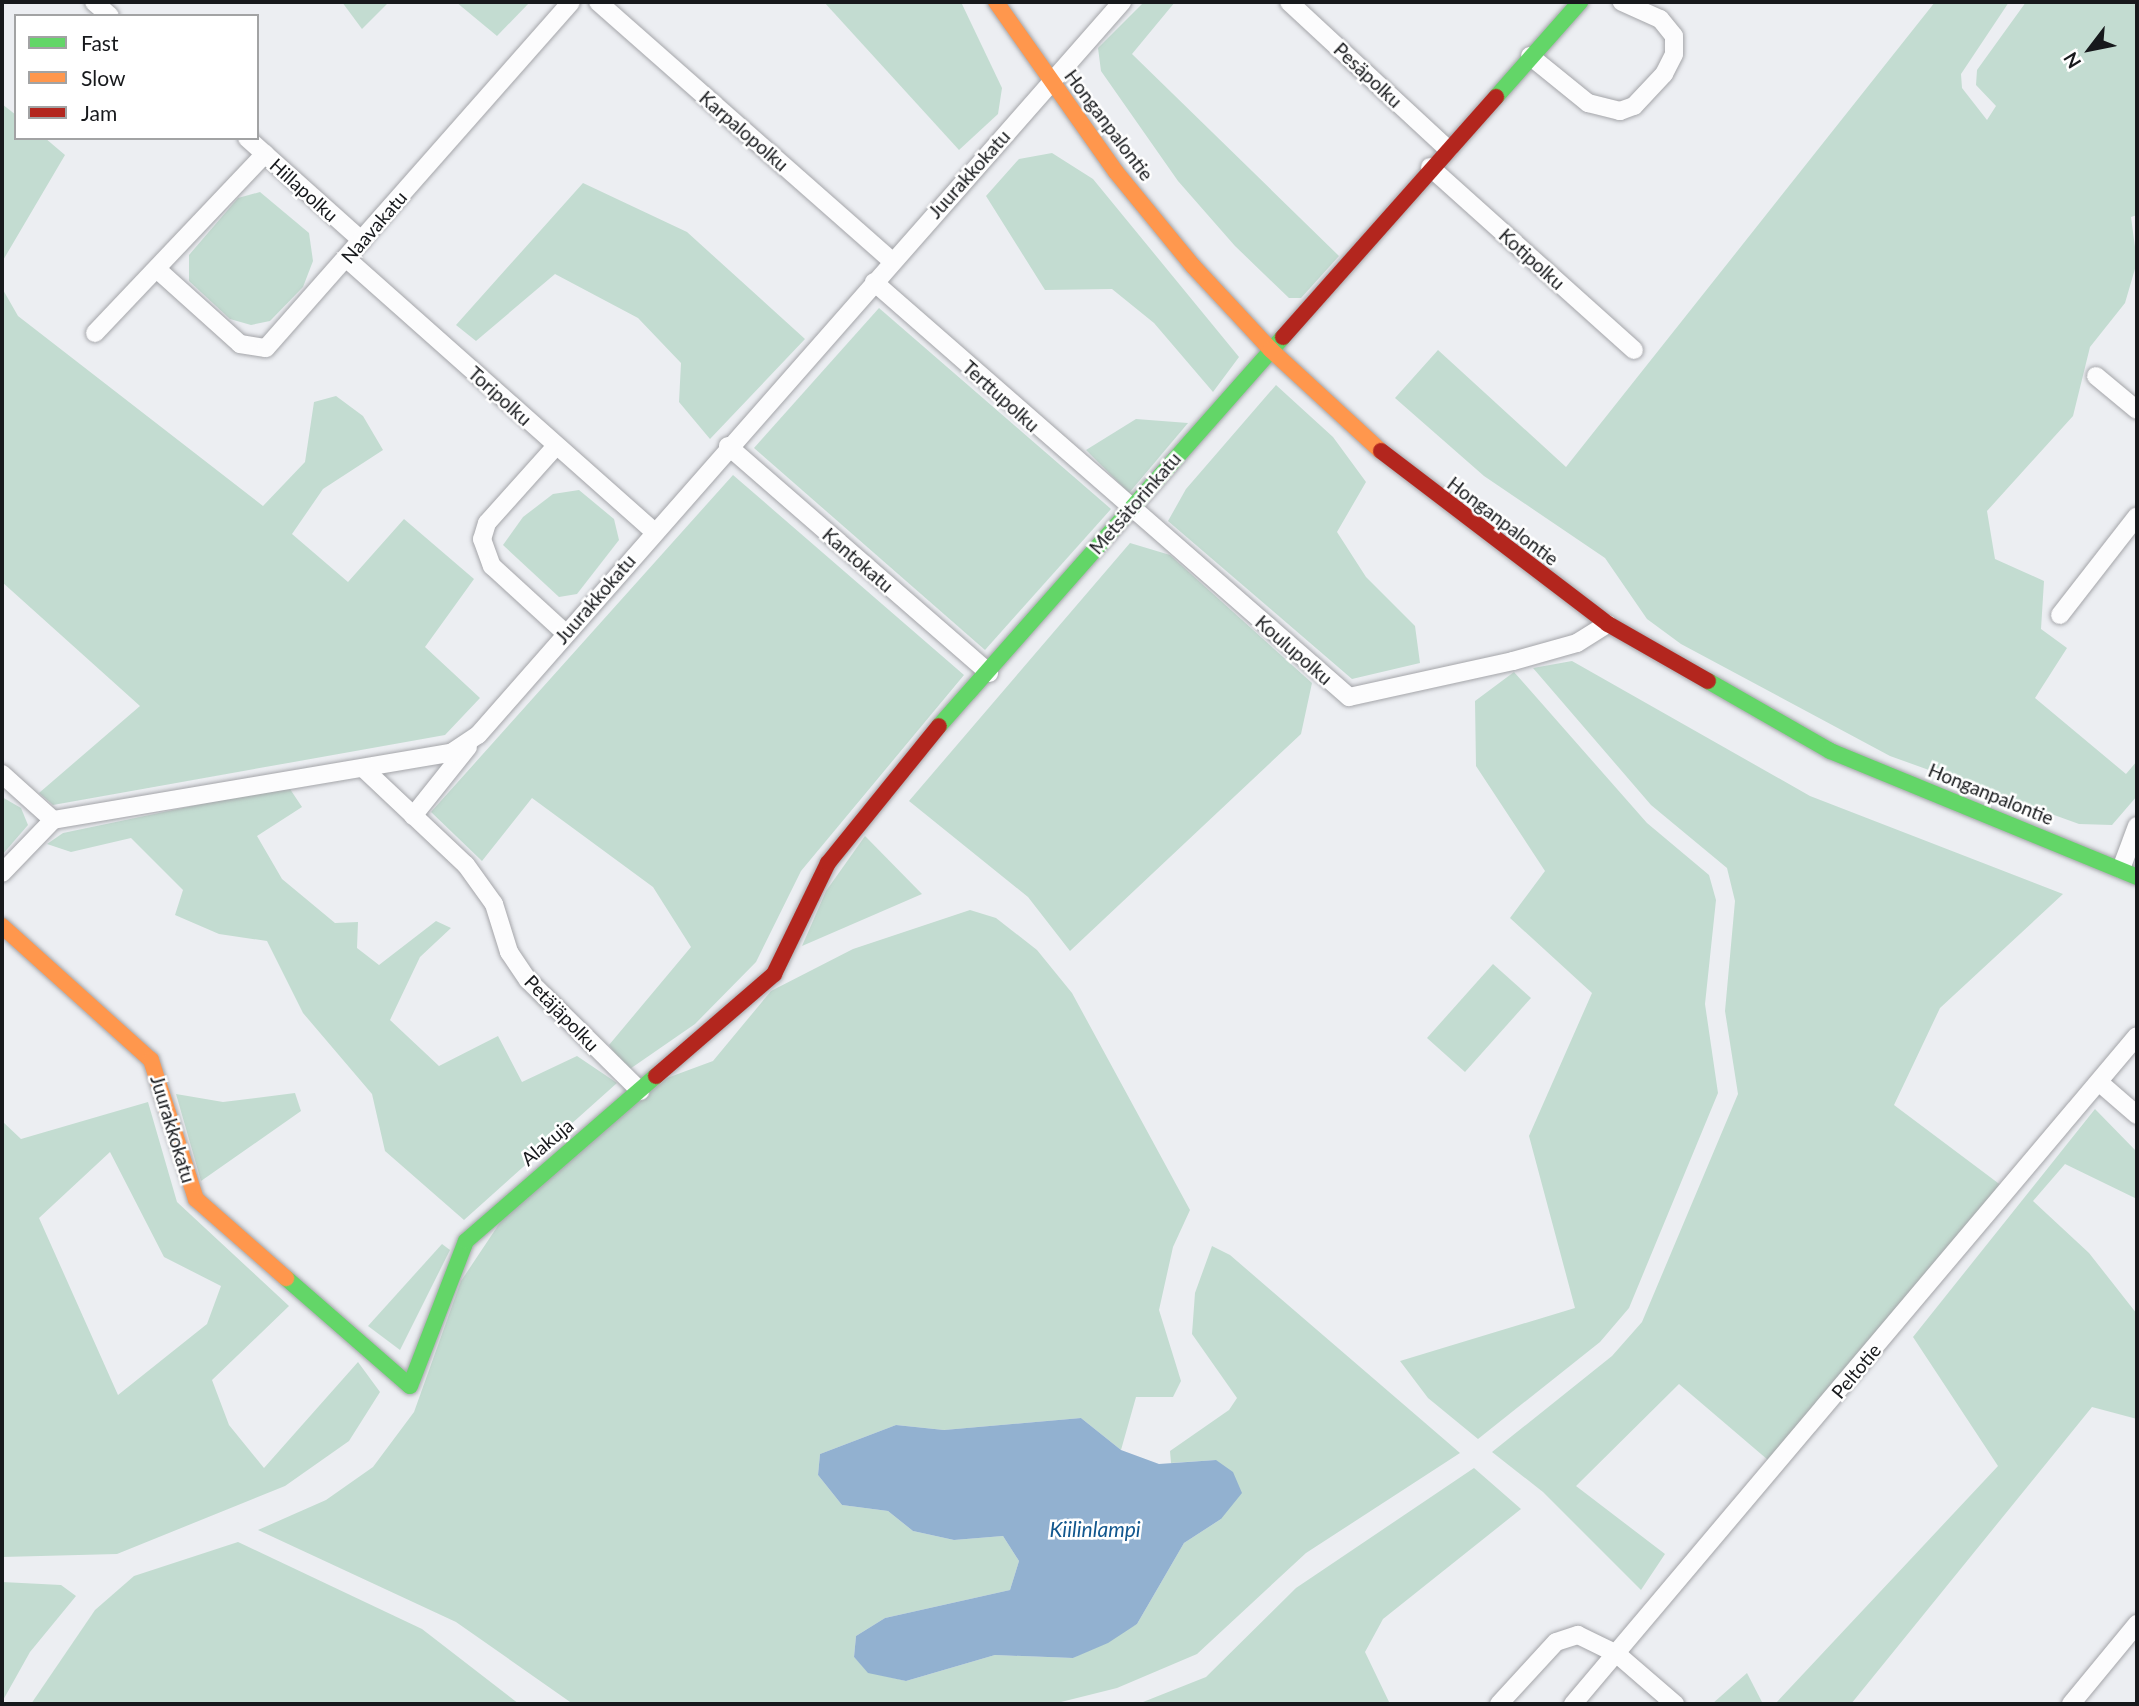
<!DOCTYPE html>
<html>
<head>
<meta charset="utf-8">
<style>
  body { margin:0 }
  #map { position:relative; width:2139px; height:1706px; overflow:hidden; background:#eceef2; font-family:Lato,sans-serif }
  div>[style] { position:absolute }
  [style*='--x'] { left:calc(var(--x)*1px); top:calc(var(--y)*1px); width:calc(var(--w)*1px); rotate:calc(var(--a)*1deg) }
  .green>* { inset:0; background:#c3dcd1 }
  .water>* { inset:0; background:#92b1d0 }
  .roads { filter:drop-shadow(0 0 2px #a4a5a9) drop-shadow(0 0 2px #a4a5a9) }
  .street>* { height:18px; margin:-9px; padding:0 9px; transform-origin:9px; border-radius:9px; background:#fcfcfd }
  .fast>* { height:16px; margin:-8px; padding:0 8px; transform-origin:8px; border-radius:8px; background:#63d668 }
  .slow>* { height:16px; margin:-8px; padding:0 8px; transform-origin:8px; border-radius:8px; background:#ff974d }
  .jam>* { height:16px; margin:-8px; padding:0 8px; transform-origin:8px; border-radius:8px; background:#b3261e }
  span { translate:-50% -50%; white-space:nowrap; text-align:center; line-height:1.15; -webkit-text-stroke:5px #fff; paint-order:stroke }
  .street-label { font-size:19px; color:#17191c }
  .water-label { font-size:21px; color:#12578e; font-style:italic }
  .frame { position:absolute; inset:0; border:4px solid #17191c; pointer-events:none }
  .legend { position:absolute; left:14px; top:14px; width:245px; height:126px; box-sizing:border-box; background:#fff; border:2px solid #a2a3a4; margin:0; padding:9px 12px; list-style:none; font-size:21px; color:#17191c }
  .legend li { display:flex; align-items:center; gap:14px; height:35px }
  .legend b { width:35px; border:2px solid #a2a3a4 }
  .north { position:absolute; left:2055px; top:14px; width:70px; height:70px; -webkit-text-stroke:5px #fff; paint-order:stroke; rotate:238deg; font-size:19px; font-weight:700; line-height:28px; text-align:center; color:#17191c }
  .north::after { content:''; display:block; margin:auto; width:24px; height:32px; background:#17191c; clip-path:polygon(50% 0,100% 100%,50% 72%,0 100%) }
</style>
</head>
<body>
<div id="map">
  <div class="green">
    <i style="clip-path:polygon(342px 2px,389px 2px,362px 29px)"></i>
    <i style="clip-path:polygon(456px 2px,530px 2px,497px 36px)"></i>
    <i style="clip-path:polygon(824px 2px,961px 2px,1002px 88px,998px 114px,959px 150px)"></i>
    <i style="clip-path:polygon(1144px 2px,1175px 2px,1132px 54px,1339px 256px,1301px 298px,1289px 298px,1235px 246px,1178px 181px,1101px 71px,1098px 48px)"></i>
    <i style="clip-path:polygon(1935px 2px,2009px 2px,1961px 74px,1962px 88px,1987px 120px,1996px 106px,1976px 85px,1977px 70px,2026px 2px,2137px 2px,2137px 215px,2131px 217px,2137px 262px,2125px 303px,2090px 347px,2073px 416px,1987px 511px,1995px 559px,2044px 581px,2041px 629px,2067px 648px,2035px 698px,2126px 774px,2137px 761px,2137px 796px,2112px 825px,2079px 824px,1890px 756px,1681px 644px,1647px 619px,1605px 558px,1484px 476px,1395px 398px,1438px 350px,1566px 467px)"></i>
    <i style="clip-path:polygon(2px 104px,16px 115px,16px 138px,45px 138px,65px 155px,2px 262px)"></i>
    <i style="clip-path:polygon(1052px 153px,1093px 179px,1239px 357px,1213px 392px,1154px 323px,1112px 289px,1045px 290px,986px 196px,1019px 159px)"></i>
    <i style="clip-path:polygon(583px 183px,687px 232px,805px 339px,710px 439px,679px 402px,681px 363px,638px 318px,555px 274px,476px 341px,456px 325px)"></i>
    <i style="clip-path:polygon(260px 192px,309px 233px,313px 261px,303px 287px,270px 321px,251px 325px,230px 319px,189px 281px,189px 255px,238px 198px)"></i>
    <i style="clip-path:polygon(2px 288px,18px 316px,263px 506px,305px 462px,314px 402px,336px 396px,363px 416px,383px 450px,323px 489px,292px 534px,348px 582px,404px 519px,474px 579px,425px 647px,480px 698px,445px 735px,53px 805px,39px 793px,140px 706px,2px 582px)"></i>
    <i style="clip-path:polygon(879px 308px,1111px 509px,985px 650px,754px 448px)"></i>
    <i style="clip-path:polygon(1276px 385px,1333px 437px,1366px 482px,1337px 532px,1366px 577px,1415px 626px,1420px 663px,1352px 679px,1168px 521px,1186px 489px)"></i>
    <i style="clip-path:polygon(1136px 419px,1188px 423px,1129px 493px,1086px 450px)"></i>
    <i style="clip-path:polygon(733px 475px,964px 675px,801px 871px,756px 962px,695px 1024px,627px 1071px,609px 1045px,691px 947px,653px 887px,532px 798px,482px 861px,431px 812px)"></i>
    <i style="clip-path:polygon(579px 490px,614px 519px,619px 540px,577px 594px,559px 597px,503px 545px,523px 517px,553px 494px)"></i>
    <i style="clip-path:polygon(1130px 543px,1170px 555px,1312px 683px,1301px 734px,1070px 951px,1028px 897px,909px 801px)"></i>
    <i style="clip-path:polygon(1572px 661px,1810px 796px,2063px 894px,1940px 1008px,1894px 1105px,2002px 1186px,1768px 1460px,1679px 1384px,1576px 1486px,1665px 1554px,1641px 1590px,1543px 1492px,1492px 1452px,1612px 1356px,1642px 1322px,1738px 1094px,1725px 1011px,1735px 901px,1727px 868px,1651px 805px,1533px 668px)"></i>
    <i style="clip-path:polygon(1514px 672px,1647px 823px,1709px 875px,1716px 900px,1705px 1004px,1718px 1093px,1629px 1308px,1600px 1342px,1478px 1439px,1428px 1398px,1400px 1361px,1575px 1308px,1529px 1136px,1592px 993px,1510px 918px,1545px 871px,1476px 766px,1475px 701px)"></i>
    <i style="clip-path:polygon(288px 786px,302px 807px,257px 836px,282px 879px,335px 923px,358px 922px,357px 948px,379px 965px,436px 921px,451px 928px,420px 957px,390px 1020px,439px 1066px,498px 1036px,522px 1082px,577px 1056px,617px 1083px,464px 1220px,385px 1151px,372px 1094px,303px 1013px,267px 941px,219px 934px,175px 915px,183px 890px,131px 838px,71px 852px,47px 844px,63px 833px)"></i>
    <i style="clip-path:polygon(2px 797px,21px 808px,28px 825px,2px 855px)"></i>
    <i style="clip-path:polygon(865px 836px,922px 894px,802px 946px,826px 891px)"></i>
    <i style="clip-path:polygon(970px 910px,996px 918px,1037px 950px,1072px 993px,1190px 1210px,1173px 1247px,1159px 1310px,1181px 1381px,1173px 1397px,1136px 1397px,1121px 1450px,1081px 1418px,944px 1430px,896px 1425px,820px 1454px,818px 1475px,842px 1505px,888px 1511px,913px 1531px,954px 1540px,1003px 1536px,1019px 1561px,1010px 1590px,885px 1618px,856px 1636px,854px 1657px,868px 1672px,906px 1681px,995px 1655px,1073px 1658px,1137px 1624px,1184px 1543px,1221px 1519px,1216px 1460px,1171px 1463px,1170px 1451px,1229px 1410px,1237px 1398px,1192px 1334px,1195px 1293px,1212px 1246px,1230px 1255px,1460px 1453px,1306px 1553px,1197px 1654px,1117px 1688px,1053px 1704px,573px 1704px,456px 1622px,258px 1530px,326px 1500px,373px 1467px,414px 1412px,461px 1281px,507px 1212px,667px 1078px,713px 1061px,771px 991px,853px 949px)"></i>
    <i style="clip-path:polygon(1493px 964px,1531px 998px,1465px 1072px,1427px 1038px)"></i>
    <i style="clip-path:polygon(295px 1093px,301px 1111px,201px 1181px,176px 1094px,223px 1102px)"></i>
    <i style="clip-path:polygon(evenodd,148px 1102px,177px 1202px,289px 1306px,212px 1380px,229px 1425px,264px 1468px,358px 1362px,380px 1392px,349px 1441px,285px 1486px,117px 1554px,2px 1557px,2px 1121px,21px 1139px,148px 1102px,110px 1152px,164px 1257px,221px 1286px,207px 1324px,118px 1395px,39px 1218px,110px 1152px)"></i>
    <i style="clip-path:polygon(2095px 1109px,2137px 1152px,2137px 1199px,2065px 1164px,2033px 1201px,2089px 1253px,2137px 1314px,2137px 1419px,2092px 1407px,1851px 1704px,1775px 1704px,1998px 1466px,1913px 1337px)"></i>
    <i style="clip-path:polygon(442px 1244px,450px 1250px,400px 1350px,368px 1326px)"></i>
    <i style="clip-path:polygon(1474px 1468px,1521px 1509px,1383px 1619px,1365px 1652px,1390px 1704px,1138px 1704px,1206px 1677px,1296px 1588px)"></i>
    <i style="clip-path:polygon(238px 1542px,422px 1629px,519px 1704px,31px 1704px,95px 1610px,134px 1576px)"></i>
    <i style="clip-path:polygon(2px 1582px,61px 1585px,76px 1596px,30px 1652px,2px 1702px)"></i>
    <i style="clip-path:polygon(1747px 1673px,1763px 1704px,1712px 1704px)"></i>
  </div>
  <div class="water">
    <i style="clip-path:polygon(1081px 1418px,1121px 1450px,1159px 1464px,1216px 1460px,1233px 1472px,1242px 1493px,1221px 1519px,1184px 1543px,1137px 1624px,1108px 1643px,1073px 1658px,995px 1655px,906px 1681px,868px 1673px,854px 1657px,856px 1636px,885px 1618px,1010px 1590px,1019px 1561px,1003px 1536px,954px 1540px,913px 1531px,888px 1511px,842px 1505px,818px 1475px,820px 1454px,896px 1425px,944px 1430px)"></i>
  </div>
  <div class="roads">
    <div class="street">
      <i style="--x:94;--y:2;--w:21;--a:41"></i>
      <i style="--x:598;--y:2;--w:390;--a:41.4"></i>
      <i style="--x:1289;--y:2;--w:217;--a:42.8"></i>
      <i style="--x:1530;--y:56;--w:75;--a:39"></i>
      <i style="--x:1588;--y:103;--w:33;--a:14"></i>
      <i style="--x:1620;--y:111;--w:15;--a:-20"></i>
      <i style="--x:1634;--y:106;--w:44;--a:-46.8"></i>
      <i style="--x:1664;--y:74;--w:22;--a:-63"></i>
      <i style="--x:1674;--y:54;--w:18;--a:-90"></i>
      <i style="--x:1674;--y:36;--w:22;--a:-129"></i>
      <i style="--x:1660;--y:19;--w:42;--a:-155.9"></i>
      <i style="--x:247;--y:138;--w:154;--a:41.8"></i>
      <i style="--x:1430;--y:167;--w:274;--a:41.9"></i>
      <i style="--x:347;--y:259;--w:409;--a:41.6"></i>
      <i style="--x:159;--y:271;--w:109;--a:42"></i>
      <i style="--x:240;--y:344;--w:26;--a:9"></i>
      <i style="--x:266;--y:348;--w:461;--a:-48.6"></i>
      <i style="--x:874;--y:282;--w:631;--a:41.14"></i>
      <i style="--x:1349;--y:697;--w:168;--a:-12.4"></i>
      <i style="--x:1513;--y:661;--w:66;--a:-15.7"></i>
      <i style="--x:1577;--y:643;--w:36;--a:-32"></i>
      <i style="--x:95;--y:333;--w:247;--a:-46.5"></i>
      <i style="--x:2096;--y:376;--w:53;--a:39.7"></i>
      <i style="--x:556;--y:446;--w:103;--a:131.9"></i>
      <i style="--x:487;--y:523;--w:17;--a:107"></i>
      <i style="--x:482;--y:539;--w:29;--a:70"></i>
      <i style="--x:492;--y:566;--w:99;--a:42.5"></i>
      <i style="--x:728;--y:446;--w:346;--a:41"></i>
      <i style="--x:2060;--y:615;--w:125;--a:-52.1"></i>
      <i style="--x:363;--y:768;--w:141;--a:43.3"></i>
      <i style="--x:466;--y:865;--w:48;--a:54.3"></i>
      <i style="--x:494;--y:904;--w:50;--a:72.6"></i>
      <i style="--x:509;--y:952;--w:34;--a:56"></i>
      <i style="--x:528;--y:980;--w:158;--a:44.7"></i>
      <i style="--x:2;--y:774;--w:69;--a:42"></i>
      <i style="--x:413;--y:816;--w:88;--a:-51.4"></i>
      <i style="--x:2121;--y:869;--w:46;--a:-69.6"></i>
      <i style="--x:2;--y:873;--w:74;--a:-46.1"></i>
      <i style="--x:53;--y:820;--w:404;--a:-9.6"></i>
      <i style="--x:451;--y:753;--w:32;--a:-34"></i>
      <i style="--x:478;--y:735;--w:976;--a:-48.7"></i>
      <i style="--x:2100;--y:1083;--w:49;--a:40.9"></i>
      <i style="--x:1499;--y:1704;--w:84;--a:-47.4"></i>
      <i style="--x:1556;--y:1642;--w:23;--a:-18"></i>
      <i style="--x:1578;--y:1635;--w:43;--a:26"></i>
      <i style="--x:1617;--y:1654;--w:77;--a:40.8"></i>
      <i style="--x:1573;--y:1704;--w:874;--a:-49.83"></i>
      <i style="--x:2071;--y:1704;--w:104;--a:-50.5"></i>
    </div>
    <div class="fast">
      <i style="--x:1496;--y:97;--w:127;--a:-48.5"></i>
      <i style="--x:1708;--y:681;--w:141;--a:29.8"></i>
      <i style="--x:1830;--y:751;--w:332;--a:22.3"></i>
      <i style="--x:939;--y:726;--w:519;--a:-48.51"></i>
      <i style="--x:286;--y:1278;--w:164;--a:41.1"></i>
      <i style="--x:410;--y:1386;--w:155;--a:-68.9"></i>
      <i style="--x:466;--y:1241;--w:252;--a:-41"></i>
    </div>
    <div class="slow">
      <i style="--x:996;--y:2;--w:208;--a:54.8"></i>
      <i style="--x:1116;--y:172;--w:122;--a:50.7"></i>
      <i style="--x:1193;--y:266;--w:115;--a:47.1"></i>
      <i style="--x:1271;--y:350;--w:149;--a:42.6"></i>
      <i style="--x:2;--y:926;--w:200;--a:42"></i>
      <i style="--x:151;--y:1060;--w:146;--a:72.1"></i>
      <i style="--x:196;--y:1199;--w:120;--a:41.3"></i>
    </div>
    <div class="jam">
      <i style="--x:1283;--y:337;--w:321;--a:-48.4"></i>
      <i style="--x:1381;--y:451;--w:285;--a:37.3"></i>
      <i style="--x:1608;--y:624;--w:115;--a:29.7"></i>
      <i style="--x:656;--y:1076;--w:156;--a:-40.8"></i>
      <i style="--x:774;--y:974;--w:123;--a:-64.1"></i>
      <i style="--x:828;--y:863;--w:176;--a:-51"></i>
    </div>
  </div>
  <div class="street-label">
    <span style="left:1368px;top:75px;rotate:43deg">Pesäpolku</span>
    <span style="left:1109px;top:125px;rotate:53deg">Honganpalontie</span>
    <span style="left:744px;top:131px;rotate:41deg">Karpalopolku</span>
    <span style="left:969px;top:174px;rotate:-48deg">Juurakkokatu</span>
    <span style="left:304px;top:190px;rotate:42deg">Hillapolku</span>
    <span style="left:374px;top:227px;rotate:-49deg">Naavakatu</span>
    <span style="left:1532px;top:259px;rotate:42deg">Kotipolku</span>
    <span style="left:500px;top:396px;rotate:42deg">Toripolku</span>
    <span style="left:1001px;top:396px;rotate:42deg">Terttupolku</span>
    <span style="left:1135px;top:503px;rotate:-49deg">Metsätorinkatu</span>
    <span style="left:1503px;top:521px;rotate:37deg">Honganpalontie</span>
    <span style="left:858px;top:560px;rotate:41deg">Kantokatu</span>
    <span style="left:595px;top:599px;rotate:-49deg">Juurakkokatu</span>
    <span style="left:1294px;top:650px;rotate:41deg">Koulupolku</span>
    <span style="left:1991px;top:794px;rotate:22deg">Honganpalontie</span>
    <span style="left:562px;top:1013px;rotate:46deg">Petäjäpolku</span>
    <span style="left:173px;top:1129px;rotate:73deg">Juurakkokatu</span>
    <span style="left:547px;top:1142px;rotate:-40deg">Alakuja</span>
    <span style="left:1856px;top:1371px;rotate:-50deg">Peltotie</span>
  </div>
  <div class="water-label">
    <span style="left:1095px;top:1529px">Kiilinlampi</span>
  </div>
  <div class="frame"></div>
  <ul class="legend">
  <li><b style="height:9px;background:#63d668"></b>Fast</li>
  <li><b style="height:9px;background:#ff974d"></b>Slow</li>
  <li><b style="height:9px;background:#b3261e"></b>Jam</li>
  </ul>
  <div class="north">N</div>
</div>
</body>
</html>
